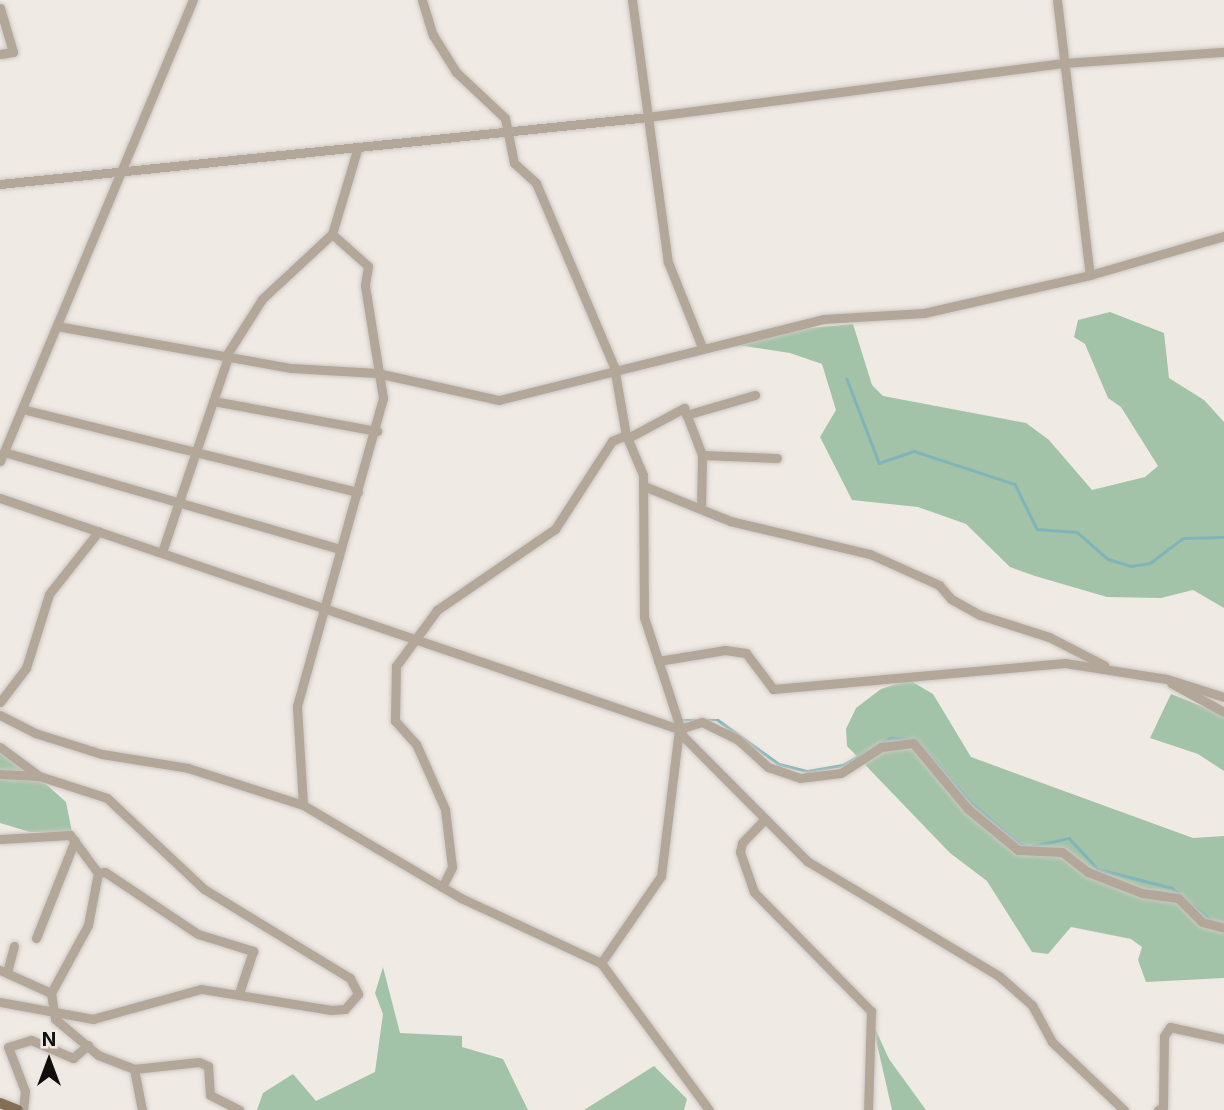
<!DOCTYPE html>
<html>
<head>
<meta charset="utf-8">
<style>
  body { margin:0 }
  #map { position:relative; width:1224px; height:1110px; overflow:hidden; background:#f0eae5; font-family:Inter,sans-serif }
  div>[style] { position:absolute }
  [style*='--x'] { left:calc(var(--x)*1px); top:calc(var(--y)*1px); width:calc(var(--w)*1px); rotate:calc(var(--a)*1deg) }
  .forest>* { inset:0; background:#a2c3a7 }
  .stream>* { height:2.5px; margin:-1.25px; padding:0 1.25px; transform-origin:1.25px; border-radius:1.25px; background:#81b4b9 }
  .roads { filter:drop-shadow(0 0 2px #ccc7c2) drop-shadow(0 0 2px #ccc7c2) }
  .minor>* { height:9px; margin:-4.5px; padding:0 4.5px; transform-origin:4.5px; border-radius:4.5px; background:#b3a799 }
  .major>* { height:10px; margin:-5px; padding:0 5px; transform-origin:5px; border-radius:5px; background:#846e55 }
  span { translate:-50% -50%; white-space:nowrap; text-align:center; line-height:1.15; -webkit-text-stroke:5px #f0eae5; paint-order:stroke }
  .north { position:absolute; left:14px; top:1026px; width:70px; height:70px; -webkit-text-stroke:5px #f0eae5; paint-order:stroke; rotate:0deg; font-size:19px; font-weight:700; line-height:28px; text-align:center; color:#110f0d }
  .north::after { content:''; display:block; margin:auto; width:24px; height:32px; background:#110f0d; clip-path:polygon(50% 0,100% 100%,50% 72%,0 100%) }
</style>
</head>
<body>
<div id="map">
  <div class="forest">
    <i style="clip-path:polygon(1110px 312px,1164px 333px,1169px 378px,1204px 400px,1224px 422px,1224px 608px,1193px 590px,1161px 598px,1107px 597px,1035px 576px,1010px 567px,966px 524px,918px 507px,852px 500px,820px 437px,836px 410px,822px 364px,790px 353px,737px 345px,747px 334px,853px 324px,872px 385px,883px 396px,1026px 423px,1049px 440px,1092px 490px,1145px 477px,1158px 466px,1121px 407px,1108px 398px,1085px 344px,1074px 337px,1078px 320px)"></i>
    <i style="clip-path:polygon(909px 680px,933px 694px,971px 757px,1193px 838px,1224px 836px,1224px 978px,1146px 982px,1138px 960px,1142px 947px,1131px 939px,1071px 927px,1048px 954px,1032px 952px,987px 881px,950px 853px,847px 746px,846px 729px,856px 708px,881px 689px)"></i>
    <i style="clip-path:polygon(1171px 694px,1224px 715px,1224px 771px,1198px 754px,1150px 738px)"></i>
    <i style="clip-path:polygon(0 743px,66px 802px,72px 832px,30px 832px,0 823px)"></i>
    <i style="clip-path:polygon(383px 967px,400px 1033px,462px 1036px,462px 1047px,503px 1059px,528px 1110px,257px 1110px,263px 1093px,293px 1074px,316px 1101px,375px 1072px,383px 1014px,375px 993px)"></i>
    <i style="clip-path:polygon(872px 1022px,889px 1059px,926px 1110px,892px 1110px)"></i>
    <i style="clip-path:polygon(654px 1066px,687px 1099px,684px 1110px,584px 1110px)"></i>
  </div>
  <div class="stream">
    <i style="--x:847;--y:379;--w:90;--a:69.1"></i>
    <i style="--x:879;--y:463;--w:37;--a:-19"></i>
    <i style="--x:914;--y:451;--w:106;--a:18.1"></i>
    <i style="--x:1015;--y:484;--w:50;--a:63.9"></i>
    <i style="--x:1037;--y:529;--w:40;--a:4.3"></i>
    <i style="--x:1077;--y:532;--w:41;--a:41.1"></i>
    <i style="--x:1108;--y:559;--w:24;--a:17"></i>
    <i style="--x:1131;--y:566;--w:19;--a:-9"></i>
    <i style="--x:1150;--y:563;--w:41;--a:-37.1"></i>
    <i style="--x:1183;--y:538;--w:41;--a:-1.4"></i>
    <i style="--x:682;--y:720;--w:36;--a:0"></i>
    <i style="--x:718;--y:720;--w:75;--a:35.8"></i>
    <i style="--x:779;--y:764;--w:30;--a:14"></i>
    <i style="--x:808;--y:771;--w:36;--a:-10"></i>
    <i style="--x:843;--y:765;--w:54;--a:-29.9"></i>
    <i style="--x:890;--y:738;--w:26;--a:2"></i>
    <i style="--x:916;--y:739;--w:86;--a:48.8"></i>
    <i style="--x:973;--y:804;--w:60;--a:40.3"></i>
    <i style="--x:1019;--y:843;--w:10;--a:24"></i>
    <i style="--x:1028;--y:847;--w:42;--a:-12.4"></i>
    <i style="--x:1069;--y:838;--w:42;--a:46.9"></i>
    <i style="--x:1098;--y:869;--w:76;--a:14.4"></i>
    <i style="--x:1172;--y:888;--w:54;--a:39"></i>
  </div>
  <div class="roads">
    <div class="minor">
      <i style="--x:422;--y:0;--w:37;--a:73"></i>
      <i style="--x:433;--y:35;--w:44;--a:58.1"></i>
      <i style="--x:456;--y:72;--w:67;--a:43.2"></i>
      <i style="--x:505;--y:118;--w:46;--a:78.7"></i>
      <i style="--x:514;--y:163;--w:30;--a:42"></i>
      <i style="--x:536;--y:183;--w:200;--a:67"></i>
      <i style="--x:614;--y:367;--w:69;--a:80"></i>
      <i style="--x:626;--y:435;--w:43;--a:67"></i>
      <i style="--x:643;--y:475;--w:142;--a:89.6"></i>
      <i style="--x:644;--y:617;--w:125;--a:71.9"></i>
      <i style="--x:683;--y:736;--w:176;--a:45.2"></i>
      <i style="--x:807;--y:861;--w:224;--a:30.9"></i>
      <i style="--x:999;--y:976;--w:44;--a:41.3"></i>
      <i style="--x:1032;--y:1005;--w:42;--a:61.6"></i>
      <i style="--x:1052;--y:1042;--w:99;--a:43.4"></i>
      <i style="--x:632;--y:0;--w:264;--a:82.2"></i>
      <i style="--x:668;--y:262;--w:92;--a:68.2"></i>
      <i style="--x:1057;--y:0;--w:277;--a:83.2"></i>
      <i style="--x:0;--y:8;--w:46;--a:73.5"></i>
      <i style="--x:13;--y:52;--w:13;--a:171"></i>
      <i style="--x:0;--y:184;--w:651;--a:-5.9"></i>
      <i style="--x:648;--y:117;--w:420;--a:-7.4"></i>
      <i style="--x:1065;--y:63;--w:159;--a:-4"></i>
      <i style="--x:57;--y:326;--w:238;--a:10.2"></i>
      <i style="--x:291;--y:368;--w:86;--a:3.3"></i>
      <i style="--x:377;--y:373;--w:125;--a:12.5"></i>
      <i style="--x:499;--y:400;--w:334;--a:-14"></i>
      <i style="--x:823;--y:319;--w:101;--a:-3.4"></i>
      <i style="--x:924;--y:313;--w:170;--a:-12.9"></i>
      <i style="--x:1090;--y:275;--w:140;--a:-16.2"></i>
      <i style="--x:226;--y:356;--w:67;--a:-57.7"></i>
      <i style="--x:262;--y:299;--w:96;--a:-42.9"></i>
      <i style="--x:332;--y:234;--w:91;--a:-73.4"></i>
      <i style="--x:213;--y:401;--w:167;--a:10.4"></i>
      <i style="--x:22;--y:409;--w:346;--a:13.9"></i>
      <i style="--x:686;--y:415;--w:72;--a:-16.2"></i>
      <i style="--x:628;--y:438;--w:64;--a:-28.2"></i>
      <i style="--x:684;--y:408;--w:50;--a:69"></i>
      <i style="--x:4;--y:452;--w:350;--a:16.1"></i>
      <i style="--x:0;--y:461;--w:500;--a:-67.3"></i>
      <i style="--x:644;--y:486;--w:93;--a:22.1"></i>
      <i style="--x:730;--y:521;--w:144;--a:13.3"></i>
      <i style="--x:870;--y:554;--w:76;--a:24.2"></i>
      <i style="--x:939;--y:585;--w:18;--a:49"></i>
      <i style="--x:951;--y:599;--w:33;--a:29"></i>
      <i style="--x:980;--y:615;--w:72;--a:17.7"></i>
      <i style="--x:1049;--y:637;--w:62;--a:27"></i>
      <i style="--x:0;--y:498;--w:717;--a:18.79"></i>
      <i style="--x:679;--y:729;--w:24;--a:-17"></i>
      <i style="--x:702;--y:722;--w:39;--a:26"></i>
      <i style="--x:737;--y:739;--w:42;--a:42.1"></i>
      <i style="--x:768;--y:767;--w:34;--a:19"></i>
      <i style="--x:800;--y:778;--w:41;--a:-7"></i>
      <i style="--x:841;--y:773;--w:48;--a:-33"></i>
      <i style="--x:881;--y:747;--w:32;--a:-7"></i>
      <i style="--x:913;--y:743;--w:86;--a:50.2"></i>
      <i style="--x:968;--y:809;--w:65;--a:39.4"></i>
      <i style="--x:1018;--y:850;--w:44;--a:2.6"></i>
      <i style="--x:1062;--y:852;--w:33;--a:38"></i>
      <i style="--x:1088;--y:872;--w:58;--a:21.3"></i>
      <i style="--x:1142;--y:893;--w:36;--a:8"></i>
      <i style="--x:1178;--y:898;--w:34;--a:45"></i>
      <i style="--x:1202;--y:922;--w:23;--a:15"></i>
      <i style="--x:701;--y:509;--w:54;--a:-88.9"></i>
      <i style="--x:702;--y:455;--w:75;--a:2.3"></i>
      <i style="--x:162;--y:552;--w:206;--a:-71.3"></i>
      <i style="--x:658;--y:661;--w:68;--a:-9.3"></i>
      <i style="--x:725;--y:650;--w:21;--a:8"></i>
      <i style="--x:746;--y:653;--w:45;--a:53.1"></i>
      <i style="--x:773;--y:689;--w:293;--a:-5.1"></i>
      <i style="--x:1065;--y:663;--w:103;--a:8.9"></i>
      <i style="--x:1167;--y:679;--w:60;--a:17.5"></i>
      <i style="--x:1171;--y:683;--w:60;--a:28.7"></i>
      <i style="--x:0;--y:702;--w:43;--a:-52.6"></i>
      <i style="--x:26;--y:668;--w:77;--a:-72.7"></i>
      <i style="--x:49;--y:594;--w:80;--a:-51.6"></i>
      <i style="--x:0;--y:715;--w:39;--a:27"></i>
      <i style="--x:35;--y:733;--w:70;--a:17.4"></i>
      <i style="--x:102;--y:754;--w:87;--a:9.2"></i>
      <i style="--x:188;--y:768;--w:121;--a:17.8"></i>
      <i style="--x:303;--y:805;--w:183;--a:30.5"></i>
      <i style="--x:461;--y:898;--w:154;--a:24.9"></i>
      <i style="--x:601;--y:963;--w:182;--a:53.7"></i>
      <i style="--x:0;--y:747;--w:49;--a:36.6"></i>
      <i style="--x:39;--y:776;--w:71;--a:17.9"></i>
      <i style="--x:107;--y:798;--w:133;--a:43.2"></i>
      <i style="--x:204;--y:889;--w:171;--a:31.4"></i>
      <i style="--x:350;--y:978;--w:18;--a:63"></i>
      <i style="--x:358;--y:994;--w:20;--a:131"></i>
      <i style="--x:345;--y:1009;--w:14;--a:176"></i>
      <i style="--x:331;--y:1010;--w:132;--a:-170.8"></i>
      <i style="--x:201;--y:989;--w:112;--a:164.5"></i>
      <i style="--x:93;--y:1019;--w:95;--a:-169.6"></i>
      <i style="--x:0;--y:774;--w:39;--a:3"></i>
      <i style="--x:303;--y:805;--w:99;--a:-93.5"></i>
      <i style="--x:297;--y:706;--w:320;--a:-74.4"></i>
      <i style="--x:383;--y:398;--w:114;--a:-99.1"></i>
      <i style="--x:365;--y:285;--w:19;--a:-81"></i>
      <i style="--x:368;--y:266;--w:48;--a:-138.4"></i>
      <i style="--x:765;--y:819;--w:33;--a:134"></i>
      <i style="--x:742;--y:843;--w:9;--a:103"></i>
      <i style="--x:740;--y:852;--w:42;--a:70.7"></i>
      <i style="--x:754;--y:892;--w:167;--a:45.5"></i>
      <i style="--x:871;--y:1011;--w:99;--a:91.7"></i>
      <i style="--x:0;--y:839;--w:70;--a:-3.3"></i>
      <i style="--x:70;--y:835;--w:47;--a:53.6"></i>
      <i style="--x:98;--y:873;--w:7;--a:-8"></i>
      <i style="--x:105;--y:872;--w:112;--a:33.7"></i>
      <i style="--x:198;--y:934;--w:58;--a:17.2"></i>
      <i style="--x:253;--y:951;--w:44;--a:108.4"></i>
      <i style="--x:442;--y:887;--w:22;--a:-63"></i>
      <i style="--x:452;--y:867;--w:58;--a:-96.9"></i>
      <i style="--x:445;--y:809;--w:71;--a:-114"></i>
      <i style="--x:416;--y:744;--w:31;--a:-132"></i>
      <i style="--x:395;--y:721;--w:55;--a:-89"></i>
      <i style="--x:396;--y:666;--w:69;--a:-53.8"></i>
      <i style="--x:437;--y:610;--w:143;--a:-34.5"></i>
      <i style="--x:555;--y:529;--w:105;--a:-57.1"></i>
      <i style="--x:612;--y:441;--w:15;--a:-23"></i>
      <i style="--x:36;--y:938;--w:105;--a:-68.3"></i>
      <i style="--x:601;--y:963;--w:106;--a:-55.4"></i>
      <i style="--x:661;--y:876;--w:147;--a:-83"></i>
      <i style="--x:0;--y:970;--w:56;--a:24.3"></i>
      <i style="--x:51;--y:993;--w:26;--a:81"></i>
      <i style="--x:55;--y:1019;--w:56;--a:39.9"></i>
      <i style="--x:98;--y:1055;--w:39;--a:21"></i>
      <i style="--x:134;--y:1069;--w:42;--a:79"></i>
      <i style="--x:7;--y:972;--w:27;--a:-75"></i>
      <i style="--x:51;--y:993;--w:77;--a:-61.4"></i>
      <i style="--x:88;--y:925;--w:53;--a:-79.1"></i>
      <i style="--x:134;--y:1069;--w:65;--a:-6.1"></i>
      <i style="--x:199;--y:1062;--w:10;--a:24"></i>
      <i style="--x:208;--y:1066;--w:29;--a:86"></i>
      <i style="--x:210;--y:1095;--w:33;--a:27"></i>
      <i style="--x:23;--y:1110;--w:19;--a:-84"></i>
      <i style="--x:25;--y:1091;--w:47;--a:-111.1"></i>
      <i style="--x:8;--y:1047;--w:24;--a:-17"></i>
      <i style="--x:31;--y:1040;--w:46;--a:23.2"></i>
      <i style="--x:73;--y:1058;--w:20;--a:-41"></i>
      <i style="--x:1158;--y:1110;--w:6;--a:-31"></i>
      <i style="--x:1163;--y:1107;--w:71;--a:-89.2"></i>
      <i style="--x:1164;--y:1036;--w:11;--a:-56"></i>
      <i style="--x:1170;--y:1027;--w:55;--a:12.5"></i>
    </div>
    <div class="major">
      <i style="--x:0;--y:1103;--w:19;--a:21"></i>
    </div>
  </div>
  <div class="north">N</div>
</div>
</body>
</html>
